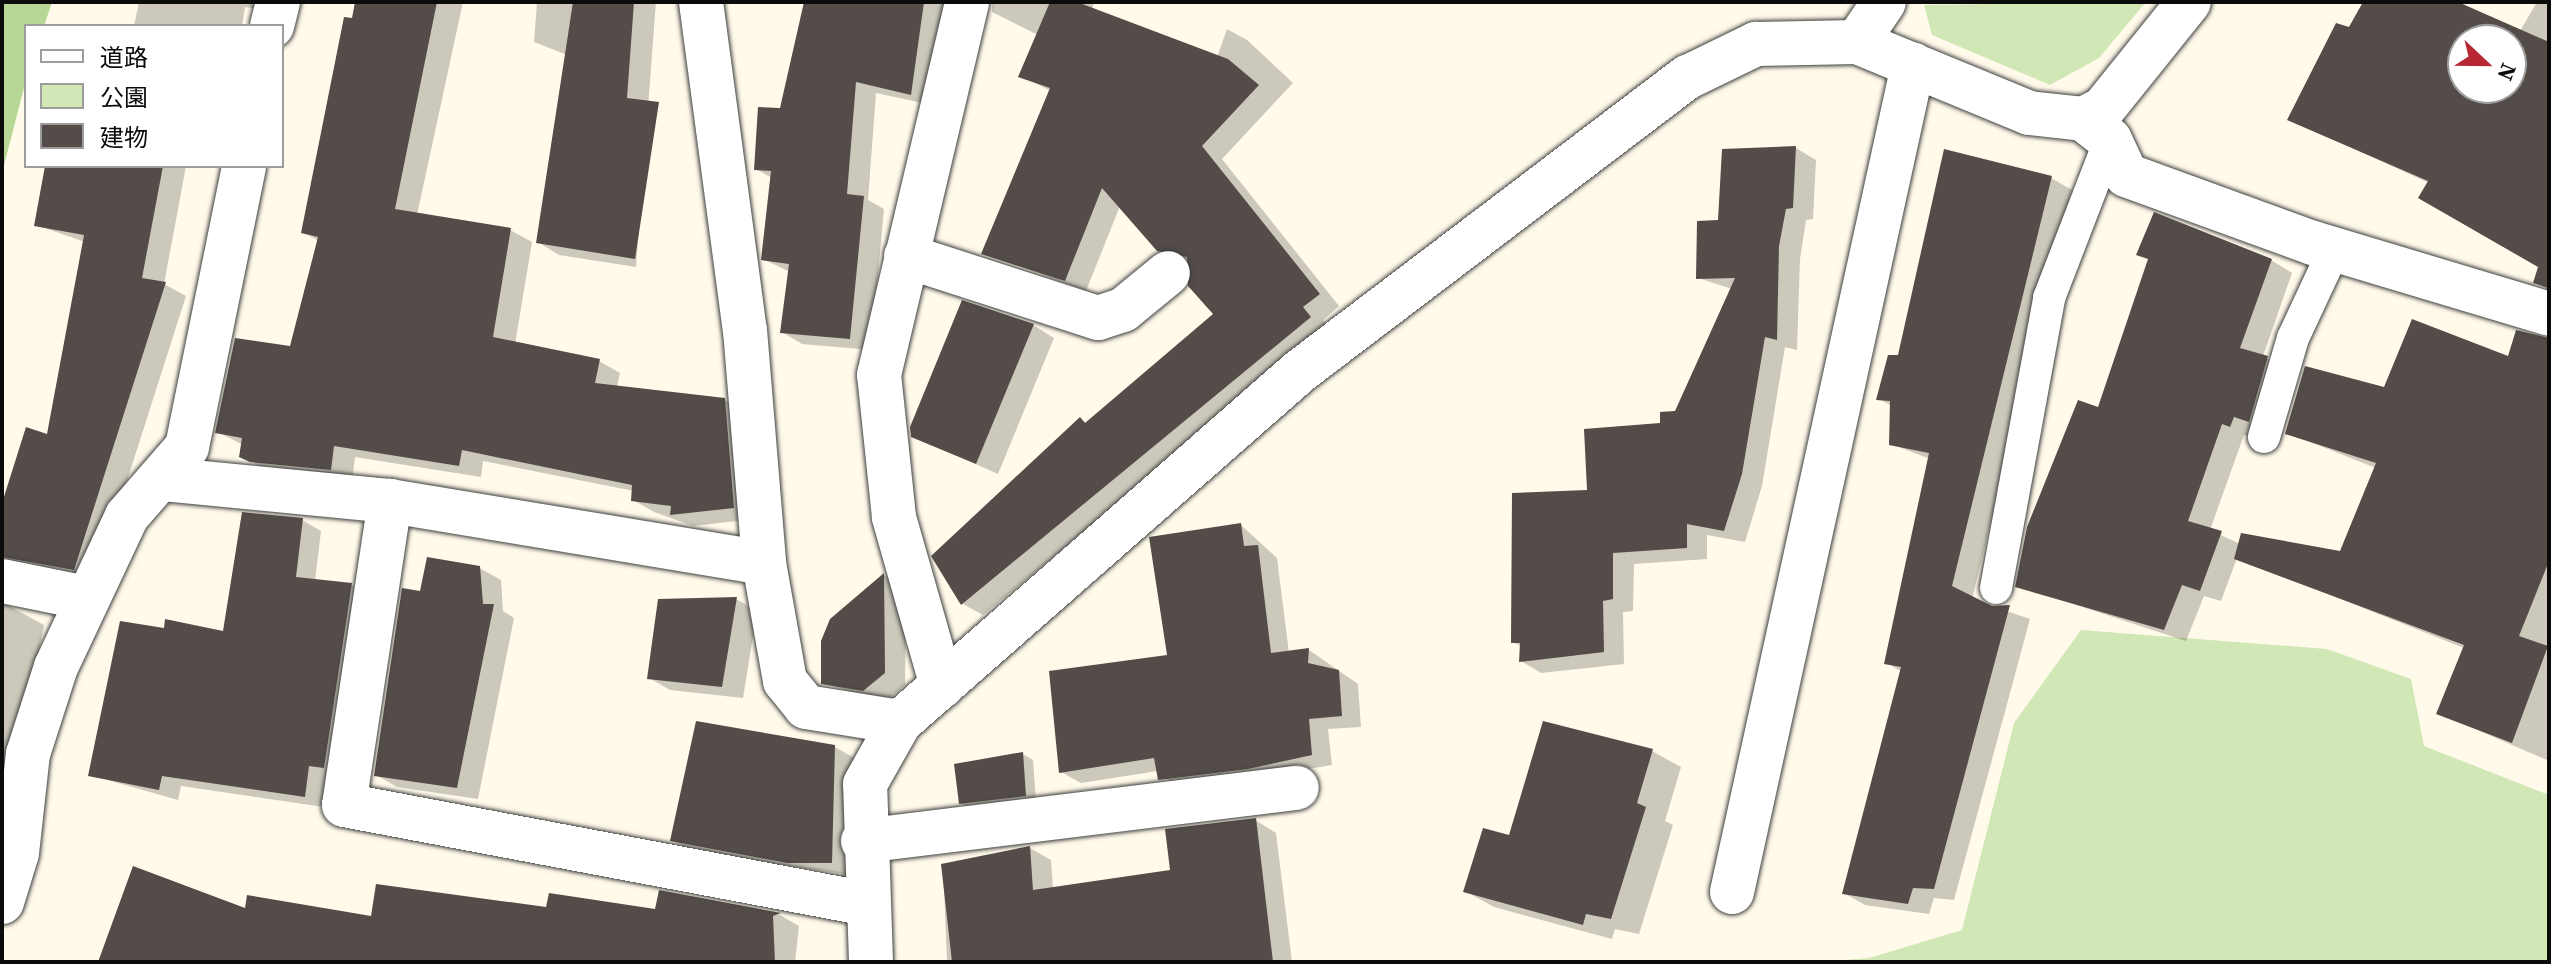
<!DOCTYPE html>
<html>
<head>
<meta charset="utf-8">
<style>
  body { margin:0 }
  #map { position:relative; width:2551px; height:964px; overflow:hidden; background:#fffaea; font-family:"Source Serif 4","Noto Sans JP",serif }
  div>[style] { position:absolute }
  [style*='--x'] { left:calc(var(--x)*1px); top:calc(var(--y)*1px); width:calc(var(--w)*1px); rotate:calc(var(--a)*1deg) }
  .green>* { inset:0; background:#d1e7b5 }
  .forest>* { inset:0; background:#b6d894 }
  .shadow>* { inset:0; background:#0003 }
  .building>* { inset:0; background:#534c48 }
  .roads { filter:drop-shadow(0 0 2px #3e3e3e) drop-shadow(0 0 2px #3e3e3e) }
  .lane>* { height:32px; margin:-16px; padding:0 16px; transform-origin:16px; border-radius:16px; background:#fff }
  .street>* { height:44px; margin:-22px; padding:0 22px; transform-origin:22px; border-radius:22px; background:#fff }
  span { translate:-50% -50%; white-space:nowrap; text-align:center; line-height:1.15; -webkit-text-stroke:8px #fff; paint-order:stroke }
  .frame { position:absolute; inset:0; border:4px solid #0b0b0b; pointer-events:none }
  .legend { position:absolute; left:24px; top:24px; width:260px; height:144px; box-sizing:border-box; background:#fff; border:2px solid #9d9d9d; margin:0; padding:10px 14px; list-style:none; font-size:24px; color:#0b0b0b }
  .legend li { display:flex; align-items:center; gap:16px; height:40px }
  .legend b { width:40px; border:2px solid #9d9d9d }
  .north { position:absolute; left:2447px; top:24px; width:80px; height:80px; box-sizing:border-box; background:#fff; border:2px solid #9d9d9d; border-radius:50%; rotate:112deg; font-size:22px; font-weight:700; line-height:32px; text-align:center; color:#0b0b0b }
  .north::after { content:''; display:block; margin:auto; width:28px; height:36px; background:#b72734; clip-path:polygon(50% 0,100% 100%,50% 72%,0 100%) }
</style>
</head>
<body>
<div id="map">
  <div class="green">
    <i style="clip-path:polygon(2146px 2px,2099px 58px,2050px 85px,1932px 35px,1924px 5px)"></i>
    <i style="clip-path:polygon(2081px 630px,2327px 649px,2411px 679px,2424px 746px,2549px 795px,2549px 962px,1820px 962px,1869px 958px,1962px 930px,2014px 723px)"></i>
  </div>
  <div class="forest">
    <i style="clip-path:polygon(2px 2px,52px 2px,44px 26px,26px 26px,26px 80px,2px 173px)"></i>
  </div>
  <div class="shadow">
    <i style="clip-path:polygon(139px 2px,258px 2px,257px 9px,245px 7px,242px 26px,134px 26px)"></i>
    <i style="clip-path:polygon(357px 2px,463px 2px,417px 215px,510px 230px,532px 242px,515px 344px,599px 361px,620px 373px,617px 387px,725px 400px,746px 412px,755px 519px,693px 526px,654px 512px,633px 500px,634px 491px,483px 461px,481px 477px,355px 457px,352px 481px,263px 468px,241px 456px,243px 445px,218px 432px,291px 349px,319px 241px,303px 232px)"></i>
    <i style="clip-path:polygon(537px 2px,656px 2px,636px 267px,559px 255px,538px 242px,567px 55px,534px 42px)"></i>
    <i style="clip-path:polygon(806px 2px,955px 2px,932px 105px,876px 93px,868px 200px,884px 209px,871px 350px,802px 344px,782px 332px,790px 272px,763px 259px,772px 178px,756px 169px,782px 110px)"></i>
    <i style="clip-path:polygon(992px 2px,1094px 2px,1092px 10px,1217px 57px,1227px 29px,1247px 40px,1293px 83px,1222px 159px,1339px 306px,1323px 320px,1330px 329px,983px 615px,963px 604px,1081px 420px,1088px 424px,1216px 314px,1189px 264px,1120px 206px,1086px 291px,984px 253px,1051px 91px,1021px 76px,1038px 35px,992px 12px)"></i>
    <i style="clip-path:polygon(evenodd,2365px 2px,2453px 2px,2520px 31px,2537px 2px,2549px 2px,2549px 290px,2535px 282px,2540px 266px,2429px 183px,2289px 119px,2365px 2px,2463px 40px,2511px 40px,2511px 88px,2463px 88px,2463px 40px)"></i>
    <i style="clip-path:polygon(1796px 148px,1816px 160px,1813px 219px,1806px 220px,1800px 259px,1797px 350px,1785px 347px,1762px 486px,1745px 542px,1707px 535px,1707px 559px,1634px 564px,1633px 611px,1623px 612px,1624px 664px,1541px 673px,1521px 661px,1522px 647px,1513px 642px,1589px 492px,1676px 413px,1732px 289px,1698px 278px,1720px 222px)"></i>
    <i style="clip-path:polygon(47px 166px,186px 166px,164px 284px,186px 296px,95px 581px,2px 577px,2px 509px,48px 437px,85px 242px,36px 225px)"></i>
    <i style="clip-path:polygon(2051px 178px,2072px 190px,1972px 599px,2030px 619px,1954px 900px,1934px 898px,1929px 914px,1865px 905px,1844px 893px,1902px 672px,1887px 663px,1930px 459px,1891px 444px,1892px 406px,1879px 399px,1900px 357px)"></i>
    <i style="clip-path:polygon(2139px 254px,2271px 260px,2292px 273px,2263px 356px,2288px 370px,2252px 437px,2244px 435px,2210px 530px,2240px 544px,2341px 554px,2376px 468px,2287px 433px,2385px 389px,2509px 358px,2549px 339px,2549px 761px,2438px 713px,2464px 648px,2237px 558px,2221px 601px,2204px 596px,2186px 641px,2018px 586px,2100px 409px,2150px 260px)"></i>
    <i style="clip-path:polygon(1033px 325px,1054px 338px,998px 474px,913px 436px)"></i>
    <i style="clip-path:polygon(302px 520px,321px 531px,315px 581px,352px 585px,371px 596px,324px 807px,181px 786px,178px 800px,90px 775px,166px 630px,224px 633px)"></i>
    <i style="clip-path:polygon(1241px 525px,1277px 558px,1289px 653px,1309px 650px,1358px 684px,1361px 727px,1328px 729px,1332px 765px,1179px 790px,1158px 771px,1081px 783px,1061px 772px,1169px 656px)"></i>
    <i style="clip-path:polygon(479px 568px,501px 580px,503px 611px,514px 618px,478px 799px,397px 787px,376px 775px,422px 593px)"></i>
    <i style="clip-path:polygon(884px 575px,906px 589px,905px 685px,885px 702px,823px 683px,832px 620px)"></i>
    <i style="clip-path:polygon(736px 599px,757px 611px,743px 698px,670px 690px,649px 678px)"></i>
    <i style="clip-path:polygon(2px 602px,44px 625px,2px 842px)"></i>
    <i style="clip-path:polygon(835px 747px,856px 759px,852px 875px,693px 852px,672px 840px)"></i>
    <i style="clip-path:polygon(1652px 751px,1681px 767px,1665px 821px,1673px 825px,1639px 934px,1615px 929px,1612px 939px,1494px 907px,1465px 891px,1510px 837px)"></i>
    <i style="clip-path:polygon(1023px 754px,1033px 760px,1036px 801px,971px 809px,960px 803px)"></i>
    <i style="clip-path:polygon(1255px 820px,1276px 833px,1292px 962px,947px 962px,943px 866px,1030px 848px,1051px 860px,1053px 889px,1173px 871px)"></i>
    <i style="clip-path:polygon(661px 892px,780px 915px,799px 926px,795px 962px,100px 962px,246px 911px,373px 918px,657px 911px)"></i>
  </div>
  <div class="building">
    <i style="clip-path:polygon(355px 2px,437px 2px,395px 209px,511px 228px,493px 337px,600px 359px,595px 383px,725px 398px,734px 508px,670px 515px,671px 506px,631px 501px,632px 485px,462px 450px,459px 466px,334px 446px,331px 470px,250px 462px,239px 457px,242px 438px,215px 433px,235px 338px,290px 346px,318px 237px,301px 233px,344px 17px,352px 18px)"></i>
    <i style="clip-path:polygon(573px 2px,634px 2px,627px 98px,659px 102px,635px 259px,536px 243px)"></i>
    <i style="clip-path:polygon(804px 2px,924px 2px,911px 95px,856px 82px,847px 194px,864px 196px,850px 339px,780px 333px,789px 264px,761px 260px,771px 171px,754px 170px,758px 107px,780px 108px)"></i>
    <i style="clip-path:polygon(1050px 2px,1077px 2px,1228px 59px,1259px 85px,1202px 146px,1320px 294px,1303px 307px,1311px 317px,961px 605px,931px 556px,1080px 417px,1085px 423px,1213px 314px,1188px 286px,1187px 257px,1157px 251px,1102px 188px,1065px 281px,981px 254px,1050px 88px,1018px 77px)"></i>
    <i style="clip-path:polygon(evenodd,2363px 2px,2458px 2px,2549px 42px,2549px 288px,2533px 283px,2538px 267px,2418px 198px,2428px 181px,2287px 120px,2336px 23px,2349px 27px,2363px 2px,2463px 40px,2511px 40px,2511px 88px,2463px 88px,2463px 40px)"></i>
    <i style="clip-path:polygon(1796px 146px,1793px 208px,1786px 209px,1779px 246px,1777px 340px,1765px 337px,1742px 474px,1724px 531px,1687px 524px,1687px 548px,1613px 553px,1613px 599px,1603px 601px,1604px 652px,1519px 662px,1520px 643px,1511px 643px,1512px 493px,1587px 490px,1584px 429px,1660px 423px,1660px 412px,1675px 411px,1735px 278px,1696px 279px,1697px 221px,1718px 220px,1722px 149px)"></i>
    <i style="clip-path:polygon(1944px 149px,2052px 176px,1952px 586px,1992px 606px,2010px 605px,1934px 889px,1913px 888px,1908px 904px,1842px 894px,1901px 667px,1884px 664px,1929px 453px,1889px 445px,1890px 401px,1876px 400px,1888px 355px,1898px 355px)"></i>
    <i style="clip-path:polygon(45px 166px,163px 166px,142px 278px,166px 282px,74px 570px,2px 557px,2px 503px,26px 427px,47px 434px,84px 235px,34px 226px)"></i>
    <i style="clip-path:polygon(2154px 212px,2272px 259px,2240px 348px,2268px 356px,2249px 422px,2234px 417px,2230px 427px,2222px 424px,2188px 521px,2222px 531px,2200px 591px,2182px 585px,2164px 630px,2015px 587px,2027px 527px,2078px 400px,2098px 407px,2148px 259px,2136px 255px)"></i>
    <i style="clip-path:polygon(962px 300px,1034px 324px,976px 464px,911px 437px,910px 427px)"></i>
    <i style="clip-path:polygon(2412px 319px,2508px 356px,2516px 330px,2549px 338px,2549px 561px,2519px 636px,2548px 646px,2512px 743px,2436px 714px,2464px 645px,2234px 559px,2241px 533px,2340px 551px,2376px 463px,2285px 434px,2305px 366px,2384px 387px)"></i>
    <i style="clip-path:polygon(242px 512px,303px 518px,296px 577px,352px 583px,324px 768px,309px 766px,305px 797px,162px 776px,159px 790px,88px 776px,120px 621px,164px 628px,165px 619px,223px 631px)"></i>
    <i style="clip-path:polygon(1241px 523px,1244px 546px,1258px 545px,1271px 653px,1309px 648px,1308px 663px,1339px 670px,1342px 716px,1309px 719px,1312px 755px,1248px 769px,1158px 780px,1154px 758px,1059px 773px,1049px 671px,1167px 655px,1149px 537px)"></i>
    <i style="clip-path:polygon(427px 557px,480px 566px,483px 604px,494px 604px,457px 788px,374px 776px,402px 588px,420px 591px)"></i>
    <i style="clip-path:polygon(884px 573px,885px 673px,863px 691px,821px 684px,821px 641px,830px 619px)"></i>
    <i style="clip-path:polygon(737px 597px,722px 687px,647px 679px,658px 599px)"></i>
    <i style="clip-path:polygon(696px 721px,835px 745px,832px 863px,787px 863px,670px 841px)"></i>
    <i style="clip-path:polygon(1543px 721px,1653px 749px,1637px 803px,1646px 807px,1611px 919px,1586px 914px,1583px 925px,1463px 892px,1483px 828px,1509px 835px)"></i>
    <i style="clip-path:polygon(1023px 752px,1026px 796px,959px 804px,954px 764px)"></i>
    <i style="clip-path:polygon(1256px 818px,1273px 962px,952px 962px,941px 864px,1030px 846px,1033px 890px,1170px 870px,1165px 829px)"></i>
    <i style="clip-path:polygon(133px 866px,245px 908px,247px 895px,371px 916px,376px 884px,546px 907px,549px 893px,655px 909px,659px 890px,781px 913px,773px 916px,775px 962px,98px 962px)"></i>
  </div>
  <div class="roads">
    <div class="lane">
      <i style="--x:2264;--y:437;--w:103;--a:-73.7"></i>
      <i style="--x:2293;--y:338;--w:99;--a:-65"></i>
      <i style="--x:1996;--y:588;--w:295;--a:-79.6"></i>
      <i style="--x:2049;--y:298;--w:169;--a:-68.9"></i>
    </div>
    <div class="street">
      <i style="--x:701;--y:2;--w:331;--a:82.4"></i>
      <i style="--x:745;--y:330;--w:234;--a:85.3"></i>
      <i style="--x:764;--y:563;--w:120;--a:79.9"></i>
      <i style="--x:785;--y:681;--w:33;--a:51"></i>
      <i style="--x:806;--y:707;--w:95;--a:9.1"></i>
      <i style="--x:272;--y:26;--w:25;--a:-76"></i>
      <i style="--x:1857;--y:42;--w:48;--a:-56"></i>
      <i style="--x:2083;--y:119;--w:34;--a:38"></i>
      <i style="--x:2110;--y:140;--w:38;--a:65"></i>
      <i style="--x:2126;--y:175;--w:199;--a:20"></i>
      <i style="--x:2313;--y:243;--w:246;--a:16.7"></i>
      <i style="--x:906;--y:256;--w:202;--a:17.9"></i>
      <i style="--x:1098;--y:318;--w:26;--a:-18"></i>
      <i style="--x:1123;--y:310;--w:58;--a:-39.4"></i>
      <i style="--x:162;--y:479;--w:229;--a:5.5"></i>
      <i style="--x:390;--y:501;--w:379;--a:9.4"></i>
      <i style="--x:390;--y:501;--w:307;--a:98.6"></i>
      <i style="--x:344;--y:805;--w:533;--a:10.7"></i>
      <i style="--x:2;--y:581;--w:86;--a:11.4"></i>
      <i style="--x:942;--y:686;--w:176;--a:-105.9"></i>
      <i style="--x:894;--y:517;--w:143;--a:-96"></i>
      <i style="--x:879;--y:375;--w:383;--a:-76.7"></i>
      <i style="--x:863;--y:841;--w:437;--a:-7"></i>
      <i style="--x:1732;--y:892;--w:847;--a:-77.65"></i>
      <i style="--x:2;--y:902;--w:51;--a:-73"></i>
      <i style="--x:17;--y:853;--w:100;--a:-83.7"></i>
      <i style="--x:28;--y:754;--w:91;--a:-72.2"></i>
      <i style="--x:56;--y:667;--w:167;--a:-64.8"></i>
      <i style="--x:127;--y:516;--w:91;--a:-49"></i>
      <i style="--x:187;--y:447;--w:287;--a:-78.5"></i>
      <i style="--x:871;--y:962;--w:178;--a:-91.9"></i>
      <i style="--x:865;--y:784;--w:71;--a:-60.6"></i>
      <i style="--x:900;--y:722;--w:532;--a:-41.27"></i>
      <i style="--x:1300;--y:371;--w:487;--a:-37.2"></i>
      <i style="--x:1688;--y:77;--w:76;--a:-25.9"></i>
      <i style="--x:1756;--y:44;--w:101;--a:-1.1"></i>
      <i style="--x:1857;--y:42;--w:186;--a:22.4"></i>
      <i style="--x:2029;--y:113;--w:54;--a:6.3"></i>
      <i style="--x:2083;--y:119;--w:22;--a:-27"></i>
      <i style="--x:2103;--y:109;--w:137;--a:-51.2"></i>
    </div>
  </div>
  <div class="frame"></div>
  <ul class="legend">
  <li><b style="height:10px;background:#fff"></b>道路</li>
  <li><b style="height:22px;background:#d1e7b5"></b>公園</li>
  <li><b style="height:22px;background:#534c48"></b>建物</li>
  </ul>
  <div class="north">N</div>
</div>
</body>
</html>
